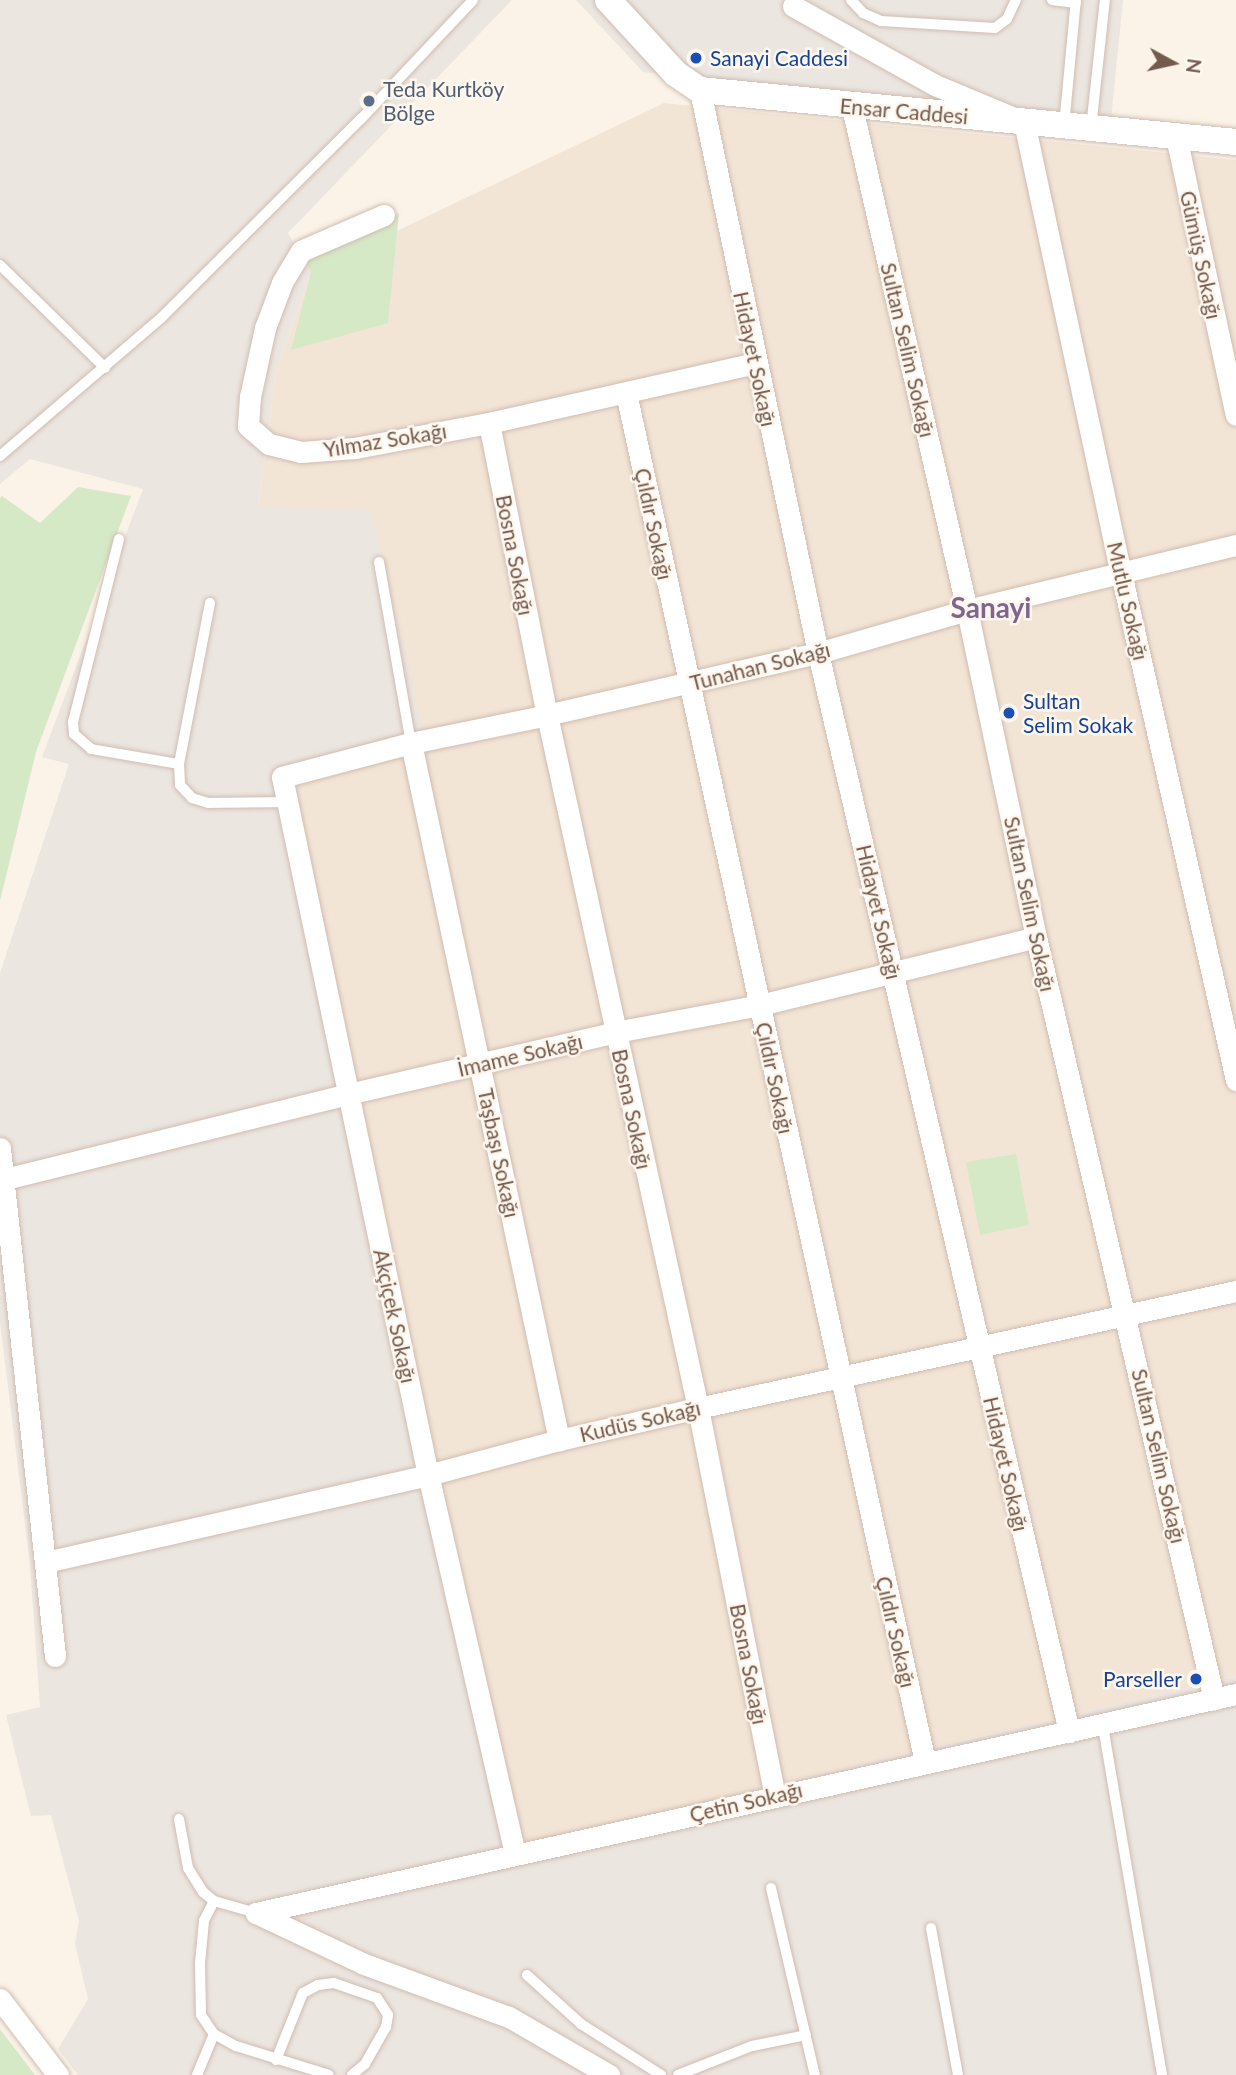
<!DOCTYPE html>
<html>
<head>
<meta charset="utf-8">
<style>
  body { margin:0 }
  #map { position:relative; width:1236px; height:2075px; overflow:hidden; background:#fbf3e8; font-family:Lato,sans-serif }
  div>[style] { position:absolute }
  [style*='--x'] { left:calc(var(--x)*1px); top:calc(var(--y)*1px); width:calc(var(--w)*1px); rotate:calc(var(--a)*1deg) }
  .residential>* { inset:0; background:#f3e5d6 }
  .industrial>* { inset:0; background:#ece6e1 }
  .green>* { inset:0; background:#d6e9c6 }
  .roads { filter:drop-shadow(0 0 2px #cfbdb1) drop-shadow(0 0 2px #cfbdb1) }
  .service>* { height:10px; margin:-5px; padding:0 5px; transform-origin:5px; border-radius:5px; background:#fff }
  .minor>* { height:21px; margin:-10.5px; padding:0 10.5px; transform-origin:10.5px; border-radius:10.5px; background:#fff }
  .tertiary>* { height:26px; margin:-13px; padding:0 13px; transform-origin:13px; border-radius:13px; background:#fff }
  .dots>* { width:19px; height:19px; translate:-50% -50%; box-sizing:border-box; border:4px solid #fef7ee; border-radius:50% }
  span { translate:-50% -50%; white-space:nowrap; text-align:center; line-height:1.15; -webkit-text-stroke:5px #fef7ee; paint-order:stroke }
  .transit-label { font-size:21px; color:#164399 }
  .left { translate:0 -50%; text-align:left }
  .right { translate:-100% -50%; text-align:right }
  .service-label { font-size:21px; color:#4e5e75 }
  .street-label { font-size:21px; color:#74594d }
  .district-label { font-size:28px; color:#806590; font-weight:700 }
  .north { position:absolute; left:1138px; top:28px; width:70px; height:70px; -webkit-text-stroke:5px #fef7ee; paint-order:stroke; rotate:98deg; font-size:19px; font-weight:700; line-height:28px; text-align:center; color:#74594d }
  .north::after { content:''; display:block; margin:auto; width:24px; height:32px; background:#74594d; clip-path:polygon(50% 0,100% 100%,50% 72%,0 100%) }
</style>
</head>
<body>
<div id="map">
  <div class="residential">
    <i style="clip-path:polygon(664px 103px,1236px 160px,1236px 1676px,522px 1845px,286px 777px,258px 506px,276px 373px,311px 272px)"></i>
  </div>
  <div class="industrial">
    <i style="clip-path:polygon(0 0,512px 0,288px 233px,311px 272px,276px 373px,258px 506px,371px 511px,427px 742px,286px 777px,522px 1845px,1236px 1676px,1236px 2075px,78px 2075px,58px 2049px,88px 1999px,75px 1944px,79px 1921px,51px 1815px,31px 1816px,6px 1715px,40px 1707px,30px 1564px,0 1323px,0 973px,69px 764px,42px 757px,143px 489px,30px 459px,0 484px)"></i>
    <i style="clip-path:polygon(576px 0,1123px 0,1111px 120px,643px 72px)"></i>
  </div>
  <div class="green">
    <i style="clip-path:polygon(399px 213px,388px 323px,291px 350px,311px 272px,303px 258px)"></i>
    <i style="clip-path:polygon(78px 487px,131px 496px,36px 752px,0 901px,0 498px,2px 496px,40px 523px)"></i>
    <i style="clip-path:polygon(1016px 1154px,1029px 1225px,980px 1235px,966px 1162px)"></i>
    <i style="clip-path:polygon(0 2029px,35px 2075px,0 2075px)"></i>
  </div>
  <div class="roads">
    <div class="service">
      <i style="--x:851;--y:0;--w:18;--a:47"></i>
      <i style="--x:863;--y:13;--w:20;--a:24"></i>
      <i style="--x:881;--y:21;--w:114;--a:3.5"></i>
      <i style="--x:995;--y:28;--w:15;--a:-37"></i>
      <i style="--x:1007;--y:19;--w:21;--a:-65"></i>
      <i style="--x:1052;--y:0;--w:24;--a:7"></i>
      <i style="--x:1064;--y:126;--w:127;--a:-84.6"></i>
      <i style="--x:1091;--y:128;--w:129;--a:-83.8"></i>
      <i style="--x:0;--y:265;--w:147;--a:44.4"></i>
      <i style="--x:0;--y:456;--w:213;--a:-40.6"></i>
      <i style="--x:162;--y:317;--w:281;--a:-44.9"></i>
      <i style="--x:361;--y:119;--w:163;--a:-46.7"></i>
      <i style="--x:119;--y:539;--w:189;--a:104.1"></i>
      <i style="--x:73;--y:722;--w:12;--a:85"></i>
      <i style="--x:74;--y:734;--w:23;--a:41"></i>
      <i style="--x:91;--y:749;--w:89;--a:9.7"></i>
      <i style="--x:379;--y:562;--w:184;--a:80"></i>
      <i style="--x:210;--y:603;--w:164;--a:100.9"></i>
      <i style="--x:179;--y:764;--w:21;--a:87"></i>
      <i style="--x:180;--y:785;--w:18;--a:47"></i>
      <i style="--x:192;--y:798;--w:17;--a:17"></i>
      <i style="--x:208;--y:803;--w:80;--a:-0.7"></i>
      <i style="--x:1103;--y:1726;--w:354;--a:80.4"></i>
      <i style="--x:179;--y:1819;--w:50;--a:79.6"></i>
      <i style="--x:188;--y:1868;--w:28;--a:58"></i>
      <i style="--x:203;--y:1892;--w:14;--a:39"></i>
      <i style="--x:214;--y:1901;--w:44;--a:15.9"></i>
      <i style="--x:771;--y:1888;--w:192;--a:76.8"></i>
      <i style="--x:214;--y:1901;--w:22;--a:117"></i>
      <i style="--x:204;--y:1921;--w:42;--a:95.4"></i>
      <i style="--x:200;--y:1963;--w:52;--a:88.9"></i>
      <i style="--x:201;--y:2015;--w:23;--a:56"></i>
      <i style="--x:214;--y:2034;--w:25;--a:29"></i>
      <i style="--x:236;--y:2046;--w:97;--a:17.3"></i>
      <i style="--x:931;--y:1928;--w:149;--a:79.6"></i>
      <i style="--x:527;--y:1975;--w:73;--a:42.2"></i>
      <i style="--x:581;--y:2024;--w:95;--a:32.5"></i>
      <i style="--x:276;--y:2060;--w:72;--a:-68.1"></i>
      <i style="--x:303;--y:1993;--w:17;--a:-28"></i>
      <i style="--x:318;--y:1985;--w:16;--a:-7"></i>
      <i style="--x:334;--y:1983;--w:46;--a:19.2"></i>
      <i style="--x:377;--y:1998;--w:20;--a:57"></i>
      <i style="--x:388;--y:2015;--w:12;--a:99"></i>
      <i style="--x:386;--y:2027;--w:43;--a:119.6"></i>
      <i style="--x:365;--y:2064;--w:17;--a:140"></i>
      <i style="--x:197;--y:2075;--w:44;--a:-67.5"></i>
      <i style="--x:678;--y:2075;--w:79;--a:-21.4"></i>
      <i style="--x:752;--y:2046;--w:55;--a:-11.5"></i>
    </div>
    <div class="minor">
      <i style="--x:793;--y:6;--w:162;--a:29.1"></i>
      <i style="--x:935;--y:85;--w:96;--a:22.6"></i>
      <i style="--x:1024;--y:122;--w:461;--a:77.9"></i>
      <i style="--x:1121;--y:573;--w:520;--a:77.22"></i>
      <i style="--x:700;--y:90;--w:575;--a:78.16"></i>
      <i style="--x:818;--y:653;--w:1108;--a:76.9"></i>
      <i style="--x:852;--y:107;--w:516;--a:77.12"></i>
      <i style="--x:967;--y:610;--w:334;--a:78.1"></i>
      <i style="--x:1036;--y:937;--w:783;--a:76.85"></i>
      <i style="--x:1176;--y:136;--w:285;--a:77.9"></i>
      <i style="--x:384;--y:215;--w:90;--a:156.6"></i>
      <i style="--x:301;--y:251;--w:37;--a:121"></i>
      <i style="--x:282;--y:283;--w:48;--a:110.7"></i>
      <i style="--x:265;--y:328;--w:71;--a:102.3"></i>
      <i style="--x:250;--y:397;--w:29;--a:94"></i>
      <i style="--x:248;--y:426;--w:28;--a:41"></i>
      <i style="--x:269;--y:444;--w:33;--a:14"></i>
      <i style="--x:301;--y:452;--w:54;--a:-4.2"></i>
      <i style="--x:355;--y:448;--w:136;--a:-10.6"></i>
      <i style="--x:489;--y:423;--w:274;--a:-12.7"></i>
      <i style="--x:626;--y:393;--w:1401;--a:77.68"></i>
      <i style="--x:489;--y:423;--w:298;--a:78.8"></i>
      <i style="--x:547;--y:715;--w:709;--a:77.71"></i>
      <i style="--x:698;--y:1408;--w:396;--a:78.8"></i>
      <i style="--x:411;--y:743;--w:713;--a:78.01"></i>
      <i style="--x:0;--y:1148;--w:511;--a:83.82"></i>
      <i style="--x:5;--y:1179;--w:353;--a:-13.9"></i>
      <i style="--x:348;--y:1094;--w:275;--a:-13"></i>
      <i style="--x:616;--y:1032;--w:147;--a:-10.6"></i>
      <i style="--x:760;--y:1005;--w:284;--a:-13.8"></i>
      <i style="--x:46;--y:1562;--w:392;--a:-12.8"></i>
      <i style="--x:428;--y:1475;--w:136;--a:-15"></i>
      <i style="--x:559;--y:1440;--w:143;--a:-13"></i>
      <i style="--x:698;--y:1408;--w:551;--a:-12.27"></i>
      <i style="--x:515;--y:1854;--w:389;--a:-102.9"></i>
      <i style="--x:428;--y:1475;--w:713;--a:-101.81"></i>
      <i style="--x:282;--y:777;--w:133;--a:-14.8"></i>
      <i style="--x:411;--y:743;--w:139;--a:-11.6"></i>
      <i style="--x:547;--y:715;--w:278;--a:-12.9"></i>
      <i style="--x:818;--y:653;--w:155;--a:-16.1"></i>
      <i style="--x:967;--y:610;--w:277;--a:-13.6"></i>
      <i style="--x:256;--y:1913;--w:1004;--a:-12.6"></i>
      <i style="--x:256;--y:1913;--w:119;--a:25.3"></i>
      <i style="--x:364;--y:1964;--w:154;--a:20.1"></i>
      <i style="--x:509;--y:2017;--w:116;--a:30.1"></i>
      <i style="--x:0;--y:1999;--w:96;--a:52.7"></i>
    </div>
    <div class="tertiary">
      <i style="--x:608;--y:0;--w:100;--a:47.4"></i>
      <i style="--x:676;--y:74;--w:29;--a:34"></i>
      <i style="--x:700;--y:90;--w:539;--a:5.54"></i>
    </div>
  </div>
  <div class="dots">
    <i style="left:696px;top:58px;background:#1a4fb4"></i>
    <i style="left:369px;top:101px;background:#5c6f8a"></i>
    <i style="left:1009px;top:713px;background:#1a4fb4"></i>
    <i style="left:1196px;top:1679px;background:#1a4fb4"></i>
  </div>
  <div class="transit-label">
    <span class="left" style="left:710px;top:58px">Sanayi Caddesi</span>
    <span class="left" style="left:1023px;top:713px">Sultan<br>Selim Sokak</span>
    <span class="right" style="left:1182px;top:1679px">Parseller</span>
  </div>
  <div class="service-label">
    <span class="left" style="left:383px;top:101px">Teda Kurtköy<br>Bölge</span>
  </div>
  <div class="street-label">
    <span style="left:904px;top:111px;rotate:5deg">Ensar Caddesi</span>
    <span style="left:1201px;top:255px;rotate:78deg">Gümüş Sokağı</span>
    <span style="left:908px;top:350px;rotate:77deg">Sultan Selim Sokağı</span>
    <span style="left:755px;top:359px;rotate:78deg">Hidayet Sokağı</span>
    <span style="left:385px;top:440px;rotate:-9deg">Yılmaz Sokağı</span>
    <span style="left:654px;top:524px;rotate:78deg">Çıldır Sokağı</span>
    <span style="left:515px;top:555px;rotate:79deg">Bosna Sokağı</span>
    <span style="left:1128px;top:601px;rotate:77deg">Mutlu Sokağı</span>
    <span style="left:760px;top:666px;rotate:-14deg">Tunahan Sokağı</span>
    <span style="left:1030px;top:904px;rotate:78deg">Sultan Selim Sokağı</span>
    <span style="left:879px;top:912px;rotate:77deg">Hidayet Sokağı</span>
    <span style="left:520px;top:1055px;rotate:-13deg">İmame Sokağı</span>
    <span style="left:775px;top:1078px;rotate:78deg">Çıldır Sokağı</span>
    <span style="left:632px;top:1109px;rotate:78deg">Bosna Sokağı</span>
    <span style="left:499px;top:1153px;rotate:78deg">Taşbaşı Sokağı</span>
    <span style="left:395px;top:1316px;rotate:78deg">Akçiçek Sokağı</span>
    <span style="left:640px;top:1421px;rotate:-13deg">Kudüs Sokağı</span>
    <span style="left:1159px;top:1456px;rotate:77deg">Sultan Selim Sokağı</span>
    <span style="left:1006px;top:1464px;rotate:77deg">Hidayet Sokağı</span>
    <span style="left:896px;top:1632px;rotate:77deg">Çıldır Sokağı</span>
    <span style="left:749px;top:1664px;rotate:79deg">Bosna Sokağı</span>
    <span style="left:746px;top:1802px;rotate:-13deg">Çetin Sokağı</span>
  </div>
  <div class="district-label">
    <span style="left:991px;top:607px">Sanayi</span>
  </div>
  <div class="north">N</div>
</div>
</body>
</html>
